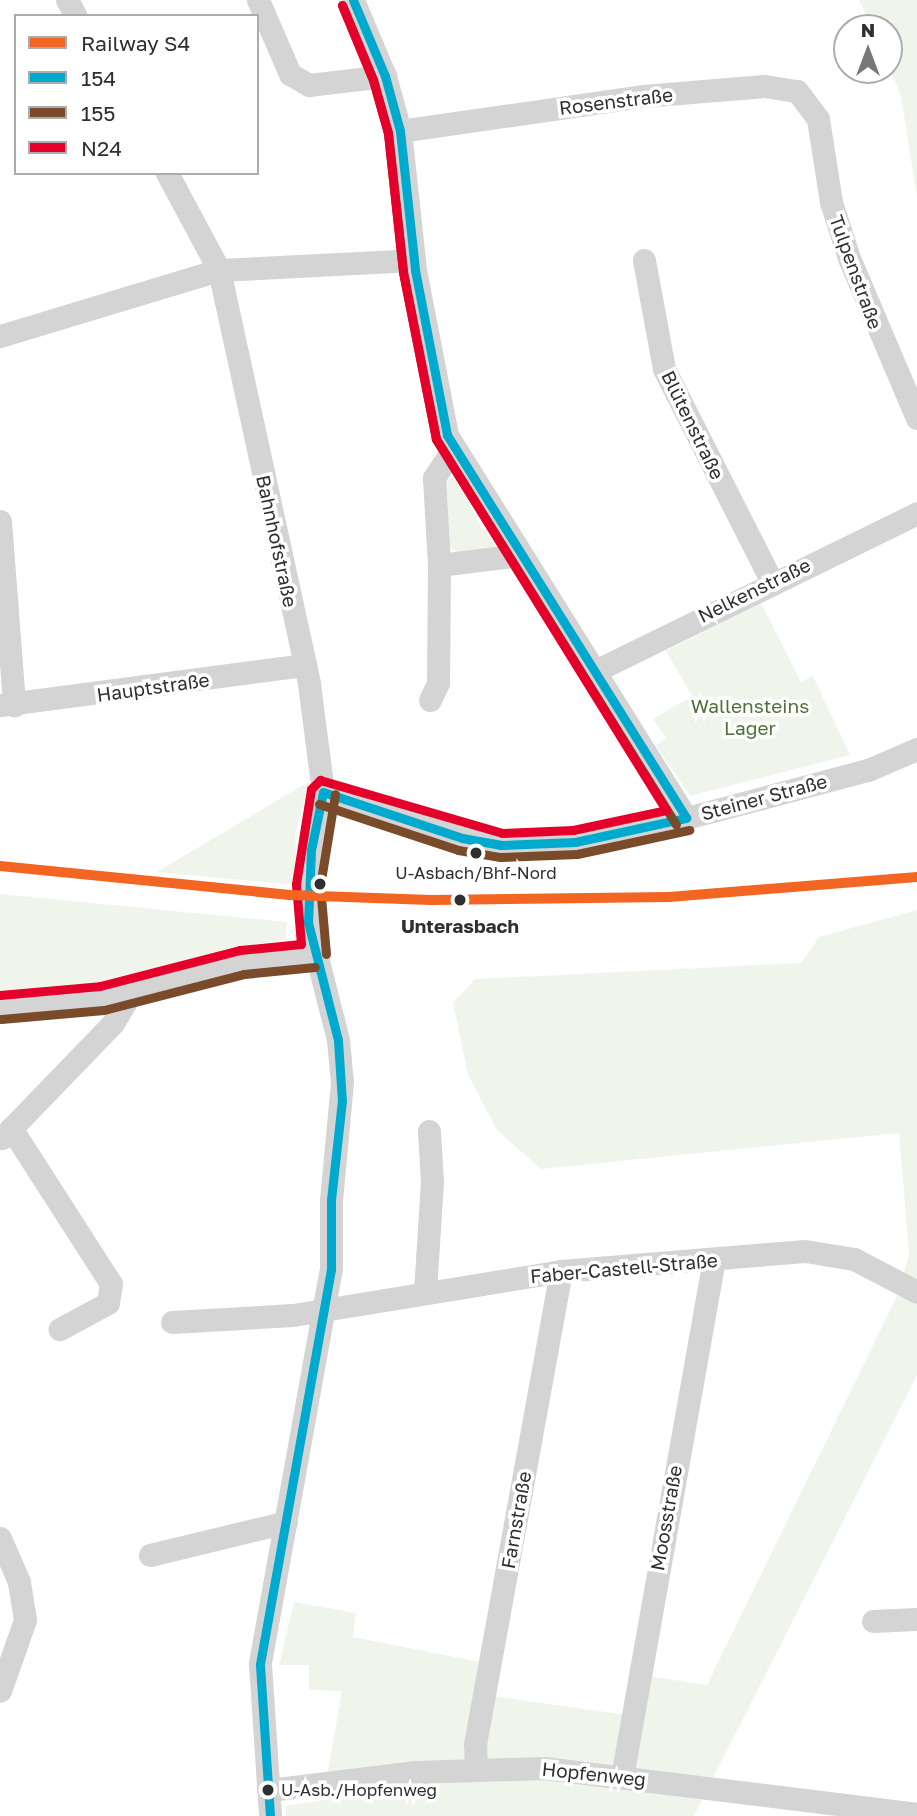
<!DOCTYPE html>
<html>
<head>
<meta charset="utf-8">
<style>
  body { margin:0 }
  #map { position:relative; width:917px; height:1816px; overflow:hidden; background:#fff; font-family:"Golos Text",sans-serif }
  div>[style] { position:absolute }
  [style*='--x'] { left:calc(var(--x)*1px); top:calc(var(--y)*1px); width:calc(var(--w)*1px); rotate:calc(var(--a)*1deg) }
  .green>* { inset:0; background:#f0f5ec }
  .minor>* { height:23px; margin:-11.5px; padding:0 11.5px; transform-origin:11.5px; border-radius:11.5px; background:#d4d4d4 }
  .bus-1>* { height:9px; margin:-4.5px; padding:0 4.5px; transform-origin:4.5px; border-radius:4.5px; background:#00a9ce }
  .bus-2>* { height:9px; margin:-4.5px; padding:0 4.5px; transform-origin:4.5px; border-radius:4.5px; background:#7a4b2a }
  .bus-3>* { height:9px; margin:-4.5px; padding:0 4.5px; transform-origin:4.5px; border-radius:4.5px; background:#e4002b }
  .rail-1>* { height:10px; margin:-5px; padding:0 5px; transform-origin:5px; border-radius:5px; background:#f26522 }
  .dots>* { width:19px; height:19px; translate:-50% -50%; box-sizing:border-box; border:4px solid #fff; border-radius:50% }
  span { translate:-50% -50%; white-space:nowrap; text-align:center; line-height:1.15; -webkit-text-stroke:7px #fff; paint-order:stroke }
  .bus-label { font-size:17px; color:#2f2f2f }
  .left { translate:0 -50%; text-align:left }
  .street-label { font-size:19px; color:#2f2f2f }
  .park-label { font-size:19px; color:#506e39 }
  .stop-label { font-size:19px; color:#2f2f2f; font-weight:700 }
  .legend { position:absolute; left:14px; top:14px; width:245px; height:161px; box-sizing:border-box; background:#fff; border:2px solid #acacac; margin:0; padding:9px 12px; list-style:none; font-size:21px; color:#2f2f2f }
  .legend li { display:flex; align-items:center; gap:14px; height:35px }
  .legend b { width:35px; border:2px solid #acacac }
  .north { position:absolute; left:833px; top:14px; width:70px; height:70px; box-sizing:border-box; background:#fff; border:2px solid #acacac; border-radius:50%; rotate:0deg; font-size:19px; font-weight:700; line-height:28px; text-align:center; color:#2f2f2f }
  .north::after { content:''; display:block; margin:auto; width:24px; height:32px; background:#787878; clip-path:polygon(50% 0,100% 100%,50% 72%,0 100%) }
</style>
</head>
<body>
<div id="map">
  <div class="green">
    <i style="clip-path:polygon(859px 0,917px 0,917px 198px,901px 96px,889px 68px,889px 28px,872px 28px)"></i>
    <i style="clip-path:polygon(457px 475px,483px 530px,491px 528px,497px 537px,499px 544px,490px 552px,457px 552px,446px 546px,443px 484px)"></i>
    <i style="clip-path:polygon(761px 603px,801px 682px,813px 676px,850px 755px,690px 796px,656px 746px,666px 738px,653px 719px,692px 696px,666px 651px)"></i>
    <i style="clip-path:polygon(310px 781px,295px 835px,298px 885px,157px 872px)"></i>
    <i style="clip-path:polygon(0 894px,287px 922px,286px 940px,229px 948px,65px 993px,0 1000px)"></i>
    <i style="clip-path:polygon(917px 910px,917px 1375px,694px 1816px,286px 1816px,285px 1806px,331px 1799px,328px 1770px,342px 1691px,309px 1690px,309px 1665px,279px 1665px,294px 1602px,356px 1613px,353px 1637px,480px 1662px,478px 1694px,642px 1717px,649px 1676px,707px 1685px,898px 1294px,909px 1254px,899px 1133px,541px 1169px,497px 1130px,468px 1075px,453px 1003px,475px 979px,801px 963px,819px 937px)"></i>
  </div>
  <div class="minor">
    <i style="--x:67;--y:0;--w:18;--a:61"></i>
    <i style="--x:258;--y:0;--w:81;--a:66.6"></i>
    <i style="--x:290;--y:74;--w:22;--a:30"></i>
    <i style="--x:309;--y:85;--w:77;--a:-6.8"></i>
    <i style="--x:353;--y:0;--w:82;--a:67.2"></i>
    <i style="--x:385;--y:76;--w:57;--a:74.7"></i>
    <i style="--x:400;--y:131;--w:140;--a:83.8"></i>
    <i style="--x:415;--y:270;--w:168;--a:79"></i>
    <i style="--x:447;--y:435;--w:451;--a:58"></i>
    <i style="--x:400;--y:131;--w:246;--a:-8.2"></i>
    <i style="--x:643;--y:96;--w:121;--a:-4.7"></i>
    <i style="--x:764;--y:86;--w:33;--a:9"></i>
    <i style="--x:797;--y:91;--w:35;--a:53"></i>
    <i style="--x:818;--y:119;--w:84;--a:81.1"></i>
    <i style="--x:831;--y:202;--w:59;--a:72.2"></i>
    <i style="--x:849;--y:258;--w:174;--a:67"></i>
    <i style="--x:167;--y:173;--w:110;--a:61.8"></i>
    <i style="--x:219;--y:270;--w:424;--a:77.7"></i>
    <i style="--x:309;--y:684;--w:109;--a:82.6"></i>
    <i style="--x:323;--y:792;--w:59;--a:101.7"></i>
    <i style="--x:311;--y:850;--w:72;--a:92.4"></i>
    <i style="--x:308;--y:922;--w:122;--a:75.7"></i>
    <i style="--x:338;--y:1040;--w:42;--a:84.6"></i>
    <i style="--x:342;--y:1082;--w:119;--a:95.3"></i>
    <i style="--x:331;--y:1200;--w:68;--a:90"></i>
    <i style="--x:331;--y:1268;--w:402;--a:100.2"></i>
    <i style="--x:260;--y:1664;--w:152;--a:86.2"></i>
    <i style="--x:644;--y:260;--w:111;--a:79.6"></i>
    <i style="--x:664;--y:369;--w:237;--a:63.1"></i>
    <i style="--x:0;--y:336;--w:229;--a:-16.8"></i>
    <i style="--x:219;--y:270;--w:195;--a:-2.9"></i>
    <i style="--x:454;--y:448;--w:36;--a:124"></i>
    <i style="--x:434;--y:478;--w:87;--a:86.7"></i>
    <i style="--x:439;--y:565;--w:83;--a:-7"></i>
    <i style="--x:0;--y:521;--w:185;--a:85.6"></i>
    <i style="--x:593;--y:672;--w:361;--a:-26.1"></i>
    <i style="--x:430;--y:700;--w:19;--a:-65"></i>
    <i style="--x:438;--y:683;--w:118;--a:-89.5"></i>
    <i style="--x:0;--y:705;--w:308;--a:-7.5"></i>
    <i style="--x:323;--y:792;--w:146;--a:18.3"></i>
    <i style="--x:462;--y:838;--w:73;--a:5.5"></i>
    <i style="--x:535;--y:845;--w:40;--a:-4.3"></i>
    <i style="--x:575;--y:842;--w:114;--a:-12.2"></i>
    <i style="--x:686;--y:818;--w:188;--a:-14.8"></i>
    <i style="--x:868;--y:770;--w:53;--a:-23.2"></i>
    <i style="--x:0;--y:1007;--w:102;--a:-5"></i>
    <i style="--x:102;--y:998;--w:145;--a:-14.4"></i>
    <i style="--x:242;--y:962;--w:72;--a:-5.6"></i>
    <i style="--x:11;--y:1128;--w:185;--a:57.3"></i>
    <i style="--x:111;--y:1284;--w:19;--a:99"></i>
    <i style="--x:108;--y:1303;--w:55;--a:151.6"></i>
    <i style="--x:2;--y:1138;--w:160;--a:-46"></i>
    <i style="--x:113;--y:1023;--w:41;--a:-59"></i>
    <i style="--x:425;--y:1292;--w:110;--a:-86.4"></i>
    <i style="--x:432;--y:1182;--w:51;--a:-93.4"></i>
    <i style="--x:172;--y:1322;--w:121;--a:-3.3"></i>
    <i style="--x:293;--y:1315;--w:272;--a:-9.3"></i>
    <i style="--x:561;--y:1271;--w:245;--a:-4.7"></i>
    <i style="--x:805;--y:1251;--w:50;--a:9.3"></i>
    <i style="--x:854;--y:1259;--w:71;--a:27.6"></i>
    <i style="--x:0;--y:1538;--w:48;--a:66.6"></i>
    <i style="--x:19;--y:1582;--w:38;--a:81"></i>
    <i style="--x:25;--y:1620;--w:75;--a:109.4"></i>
    <i style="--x:150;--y:1555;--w:140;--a:-13.6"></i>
    <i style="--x:873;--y:1621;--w:44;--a:-2.6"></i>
    <i style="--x:476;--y:1769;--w:25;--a:-92"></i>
    <i style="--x:475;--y:1744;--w:481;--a:-79.7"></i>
    <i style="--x:622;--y:1777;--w:526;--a:-79.93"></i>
    <i style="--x:269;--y:1790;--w:148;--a:-7"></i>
    <i style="--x:416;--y:1772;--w:128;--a:-1.8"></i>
    <i style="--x:544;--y:1768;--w:376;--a:7"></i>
  </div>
  <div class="bus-1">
    <i style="--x:353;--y:0;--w:82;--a:67.2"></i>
    <i style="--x:385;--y:76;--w:57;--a:74.7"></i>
    <i style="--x:400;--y:131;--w:140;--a:83.8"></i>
    <i style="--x:415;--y:270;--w:168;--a:79"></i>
    <i style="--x:447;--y:435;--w:451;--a:58"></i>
    <i style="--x:323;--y:792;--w:146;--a:18.3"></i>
    <i style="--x:462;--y:838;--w:40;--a:10"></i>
    <i style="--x:501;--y:845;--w:74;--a:-2.3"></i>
    <i style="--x:575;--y:842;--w:114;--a:-12.2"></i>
    <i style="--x:270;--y:1816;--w:152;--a:-93.8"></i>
    <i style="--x:260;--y:1664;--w:402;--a:-79.8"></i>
    <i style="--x:331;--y:1268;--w:68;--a:-90"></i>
    <i style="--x:331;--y:1200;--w:100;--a:-83.7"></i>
    <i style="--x:342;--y:1101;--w:61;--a:-93.8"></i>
    <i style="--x:338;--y:1040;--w:122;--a:-104.3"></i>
    <i style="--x:308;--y:922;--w:72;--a:-87.6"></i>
    <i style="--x:311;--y:850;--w:59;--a:-78.3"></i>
  </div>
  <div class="bus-2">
    <i style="--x:342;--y:5;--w:81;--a:67.5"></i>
    <i style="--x:373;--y:80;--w:55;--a:74.2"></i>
    <i style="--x:388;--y:133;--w:140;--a:83.8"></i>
    <i style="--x:403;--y:272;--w:170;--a:78.8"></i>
    <i style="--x:436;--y:439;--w:454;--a:58.1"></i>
    <i style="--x:319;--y:804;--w:146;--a:18.3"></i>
    <i style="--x:458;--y:850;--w:43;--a:9.5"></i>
    <i style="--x:500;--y:857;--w:77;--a:-2.2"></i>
    <i style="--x:577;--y:854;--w:115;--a:-12.1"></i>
    <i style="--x:326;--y:954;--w:68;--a:-95"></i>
    <i style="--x:320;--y:886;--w:93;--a:-80.7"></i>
    <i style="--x:1;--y:1019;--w:103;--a:-5"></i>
    <i style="--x:104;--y:1010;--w:145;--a:-14.4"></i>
    <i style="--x:244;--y:974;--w:71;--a:-5.6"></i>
  </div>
  <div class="bus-3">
    <i style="--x:0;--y:995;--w:100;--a:-5.1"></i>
    <i style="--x:100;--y:986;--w:145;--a:-14.4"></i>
    <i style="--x:240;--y:950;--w:61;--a:-5.6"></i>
    <i style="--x:301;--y:944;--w:60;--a:-94.8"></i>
    <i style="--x:296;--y:884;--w:96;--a:-81"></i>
    <i style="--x:311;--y:789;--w:13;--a:-45"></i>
    <i style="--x:320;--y:780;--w:190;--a:16.2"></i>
    <i style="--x:502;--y:833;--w:71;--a:-2.4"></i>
    <i style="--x:573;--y:830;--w:95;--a:-12.1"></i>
    <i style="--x:666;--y:810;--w:437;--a:-121.8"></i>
    <i style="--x:436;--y:439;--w:170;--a:-101.2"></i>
    <i style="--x:403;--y:272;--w:140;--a:-96.2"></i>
    <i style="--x:388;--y:133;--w:55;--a:-105.8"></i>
    <i style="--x:373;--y:80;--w:81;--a:-112.5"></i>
  </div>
  <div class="rail-1">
    <i style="--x:0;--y:866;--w:291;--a:5.7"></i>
    <i style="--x:290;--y:895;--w:141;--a:2"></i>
    <i style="--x:431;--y:900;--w:238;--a:-0.7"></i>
    <i style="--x:669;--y:897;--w:249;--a:-4.6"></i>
  </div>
  <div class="dots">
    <i style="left:476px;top:853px;background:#2f2f2f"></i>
    <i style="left:320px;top:884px;background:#2f2f2f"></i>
    <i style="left:460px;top:900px;background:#2f2f2f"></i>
    <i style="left:268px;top:1790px;background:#2f2f2f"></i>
  </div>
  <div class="bus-label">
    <span style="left:476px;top:873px">U-Asbach/Bhf-Nord</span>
    <span class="left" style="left:281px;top:1790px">U-Asb./Hopfenweg</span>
  </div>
  <div class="street-label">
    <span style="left:616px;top:101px;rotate:-7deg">Rosenstraße</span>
    <span style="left:856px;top:272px;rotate:70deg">Tulpenstraße</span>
    <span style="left:693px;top:425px;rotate:64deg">Blütenstraße</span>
    <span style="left:277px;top:541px;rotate:78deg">Bahnhofstraße</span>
    <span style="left:754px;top:590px;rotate:-26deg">Nelkenstraße</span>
    <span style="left:153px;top:687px;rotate:-8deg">Hauptstraße</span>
    <span style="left:764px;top:797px;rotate:-15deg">Steiner Straße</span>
    <span style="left:624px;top:1268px;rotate:-5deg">Faber-Castell-Straße</span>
    <span style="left:666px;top:1518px;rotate:-80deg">Moosstraße</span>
    <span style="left:516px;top:1520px;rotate:-80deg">Farnstraße</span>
    <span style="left:594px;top:1774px;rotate:6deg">Hopfenweg</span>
  </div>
  <div class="park-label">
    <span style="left:750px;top:717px">Wallensteins<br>Lager</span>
  </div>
  <div class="stop-label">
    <span style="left:460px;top:926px">Unterasbach</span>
  </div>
  <ul class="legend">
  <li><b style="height:9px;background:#f26522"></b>Railway S4</li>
  <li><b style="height:9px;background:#00a9ce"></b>154</li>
  <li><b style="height:9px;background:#7a4b2a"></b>155</li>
  <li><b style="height:9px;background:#e4002b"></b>N24</li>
  </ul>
  <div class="north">N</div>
</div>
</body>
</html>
